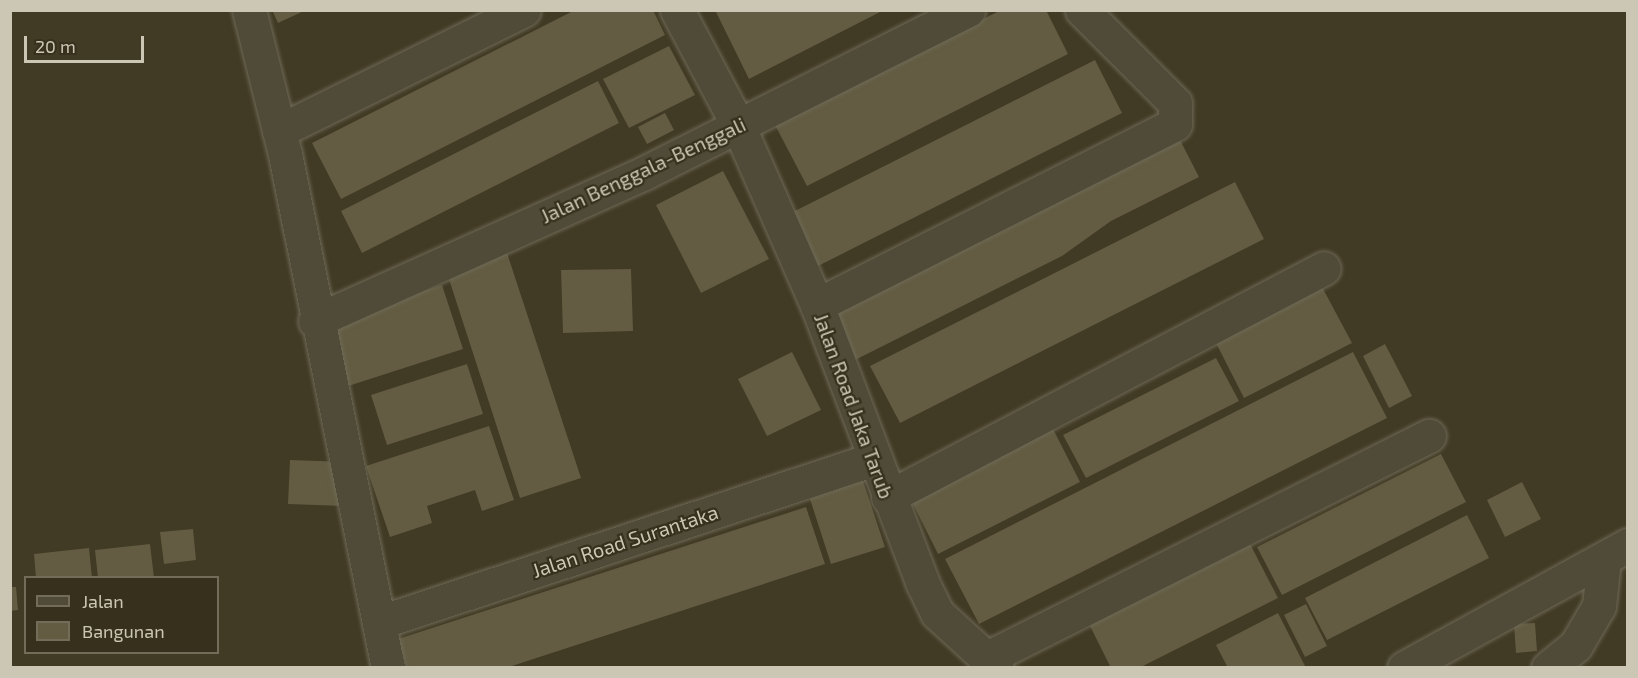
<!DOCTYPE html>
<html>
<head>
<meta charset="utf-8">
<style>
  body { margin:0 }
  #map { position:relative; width:1638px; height:678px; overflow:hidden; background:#413a24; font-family:"Exo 2",sans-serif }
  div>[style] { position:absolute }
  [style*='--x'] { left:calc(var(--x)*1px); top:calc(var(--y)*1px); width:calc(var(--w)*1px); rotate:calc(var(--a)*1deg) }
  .building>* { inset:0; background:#635c42 }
  .roads { filter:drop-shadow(0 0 2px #6e6956) drop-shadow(0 0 2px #6e6956) }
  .minor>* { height:33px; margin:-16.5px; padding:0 16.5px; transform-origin:16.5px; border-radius:16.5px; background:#504b38 }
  span { translate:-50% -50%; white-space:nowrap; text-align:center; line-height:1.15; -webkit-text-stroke:4.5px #36301d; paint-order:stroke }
  .street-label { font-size:20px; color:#cbc7b4 }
  .frame { position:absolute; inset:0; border:12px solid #cbc7b4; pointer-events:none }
  .legend { position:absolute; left:24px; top:576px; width:195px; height:78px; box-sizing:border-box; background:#36301d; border:2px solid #726c59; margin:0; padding:8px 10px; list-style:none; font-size:18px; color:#cbc7b4 }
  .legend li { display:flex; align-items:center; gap:12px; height:30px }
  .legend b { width:30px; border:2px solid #726c59 }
  .scale { position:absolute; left:24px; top:36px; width:120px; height:27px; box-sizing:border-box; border:3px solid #cbc7b4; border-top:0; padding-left:8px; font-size:18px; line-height:21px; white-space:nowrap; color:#cbc7b4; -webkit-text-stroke:4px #36301d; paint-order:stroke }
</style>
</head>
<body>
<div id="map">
  <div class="building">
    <i style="clip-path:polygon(272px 10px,306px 10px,278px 23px)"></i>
    <i style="clip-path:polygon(575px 10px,653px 10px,665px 35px,341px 199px,312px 143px)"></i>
    <i style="clip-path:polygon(715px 10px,884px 10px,749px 79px)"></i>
    <i style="clip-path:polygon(1001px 10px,1046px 10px,1068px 54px,807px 186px,775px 125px)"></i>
    <i style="clip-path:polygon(669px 46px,695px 95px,629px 128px,603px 79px)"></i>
    <i style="clip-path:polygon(1095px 60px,1122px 113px,816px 267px,789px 214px)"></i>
    <i style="clip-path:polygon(598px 81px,619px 123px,362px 253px,341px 211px)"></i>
    <i style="clip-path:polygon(665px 113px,674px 130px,647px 144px,638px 127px)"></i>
    <i style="clip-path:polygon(1178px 136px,1199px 177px,1111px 221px,1062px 256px,855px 360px,826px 305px)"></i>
    <i style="clip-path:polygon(723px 171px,769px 259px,701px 293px,656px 205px)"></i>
    <i style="clip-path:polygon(1235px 182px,1264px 239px,900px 423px,870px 366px)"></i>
    <i style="clip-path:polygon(507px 253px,581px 478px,520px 498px,447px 273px)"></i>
    <i style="clip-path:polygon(631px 269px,633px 331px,563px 333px,561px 270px)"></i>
    <i style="clip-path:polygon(442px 285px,463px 349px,342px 388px,321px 325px)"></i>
    <i style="clip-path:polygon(1321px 285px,1352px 343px,1244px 398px,1214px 339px)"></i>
    <i style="clip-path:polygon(1385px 344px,1412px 396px,1389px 408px,1363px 356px)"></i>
    <i style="clip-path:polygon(792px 352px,821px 410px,767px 436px,738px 379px)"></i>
    <i style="clip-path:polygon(1353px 352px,1387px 418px,979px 624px,945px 559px)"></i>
    <i style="clip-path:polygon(1216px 358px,1239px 401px,1086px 478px,1063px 435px)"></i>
    <i style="clip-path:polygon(467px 364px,483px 414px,387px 445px,371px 395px)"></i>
    <i style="clip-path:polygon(1050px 423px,1080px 482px,938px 554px,908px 494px)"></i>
    <i style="clip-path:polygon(489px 426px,514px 500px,482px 511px,475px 490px,427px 506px,432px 523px,390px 537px,366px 466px)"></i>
    <i style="clip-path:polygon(1441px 454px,1466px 502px,1282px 595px,1257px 547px)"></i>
    <i style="clip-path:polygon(290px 460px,346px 462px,344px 506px,288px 504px)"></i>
    <i style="clip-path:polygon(863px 481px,885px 547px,831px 564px,810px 499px)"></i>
    <i style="clip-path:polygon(1522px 482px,1541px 519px,1505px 537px,1487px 500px)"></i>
    <i style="clip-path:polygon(806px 507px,825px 564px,506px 668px,407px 668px,398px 639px)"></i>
    <i style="clip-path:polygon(1467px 515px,1489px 558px,1327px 640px,1305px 598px)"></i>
    <i style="clip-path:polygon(193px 529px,196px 560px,164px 564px,160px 532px)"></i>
    <i style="clip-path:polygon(1247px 538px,1278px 598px,1139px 668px,1111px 668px,1086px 618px)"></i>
    <i style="clip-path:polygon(150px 544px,154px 578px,98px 578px,95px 550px)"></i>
    <i style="clip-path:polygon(89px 548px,92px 578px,36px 578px,34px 554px)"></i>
    <i style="clip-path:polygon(10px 587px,16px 587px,18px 610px,10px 611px)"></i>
    <i style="clip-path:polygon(1306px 604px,1327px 646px,1305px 657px,1284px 615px)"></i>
    <i style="clip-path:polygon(1278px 613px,1306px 668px,1228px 668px,1216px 645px)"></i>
    <i style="clip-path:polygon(1535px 623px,1537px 651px,1516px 653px,1514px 624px)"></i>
  </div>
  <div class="roads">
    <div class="minor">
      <i style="--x:249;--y:10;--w:148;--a:76"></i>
      <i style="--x:285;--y:154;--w:524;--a:78.67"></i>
      <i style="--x:677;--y:10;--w:130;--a:62.1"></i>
      <i style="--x:738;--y:125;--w:197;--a:66.3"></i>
      <i style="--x:817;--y:305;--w:296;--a:69.2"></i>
      <i style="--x:922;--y:582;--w:34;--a:64"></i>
      <i style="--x:937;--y:613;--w:81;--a:42.5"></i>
      <i style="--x:279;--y:131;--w:273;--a:-26.3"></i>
      <i style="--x:817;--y:305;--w:401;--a:-26.8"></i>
      <i style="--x:1175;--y:124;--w:21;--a:-90"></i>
      <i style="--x:1175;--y:103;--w:132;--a:-135"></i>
      <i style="--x:315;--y:321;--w:361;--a:-24.2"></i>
      <i style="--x:644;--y:173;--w:363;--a:-26.7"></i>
      <i style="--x:888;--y:497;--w:492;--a:-27.7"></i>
      <i style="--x:380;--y:622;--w:517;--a:-18.26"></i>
      <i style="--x:985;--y:659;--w:497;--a:-26.7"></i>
      <i style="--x:1404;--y:668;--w:256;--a:-28.8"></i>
      <i style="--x:1548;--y:668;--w:36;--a:-39"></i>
      <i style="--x:1576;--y:645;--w:45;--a:-59.5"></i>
      <i style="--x:1599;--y:606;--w:47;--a:-83.9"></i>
    </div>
  </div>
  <div class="street-label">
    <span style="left:643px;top:170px;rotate:-25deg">Jalan Benggala-Benggali</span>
    <span style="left:854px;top:406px;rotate:70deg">Jalan Road Jaka Tarub</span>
    <span style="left:625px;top:541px;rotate:-18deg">Jalan Road Surantaka</span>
  </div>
  <div class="frame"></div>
  <ul class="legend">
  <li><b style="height:8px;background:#504b38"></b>Jalan</li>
  <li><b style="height:16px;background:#635c42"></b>Bangunan</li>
  </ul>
  <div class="scale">20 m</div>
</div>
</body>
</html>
